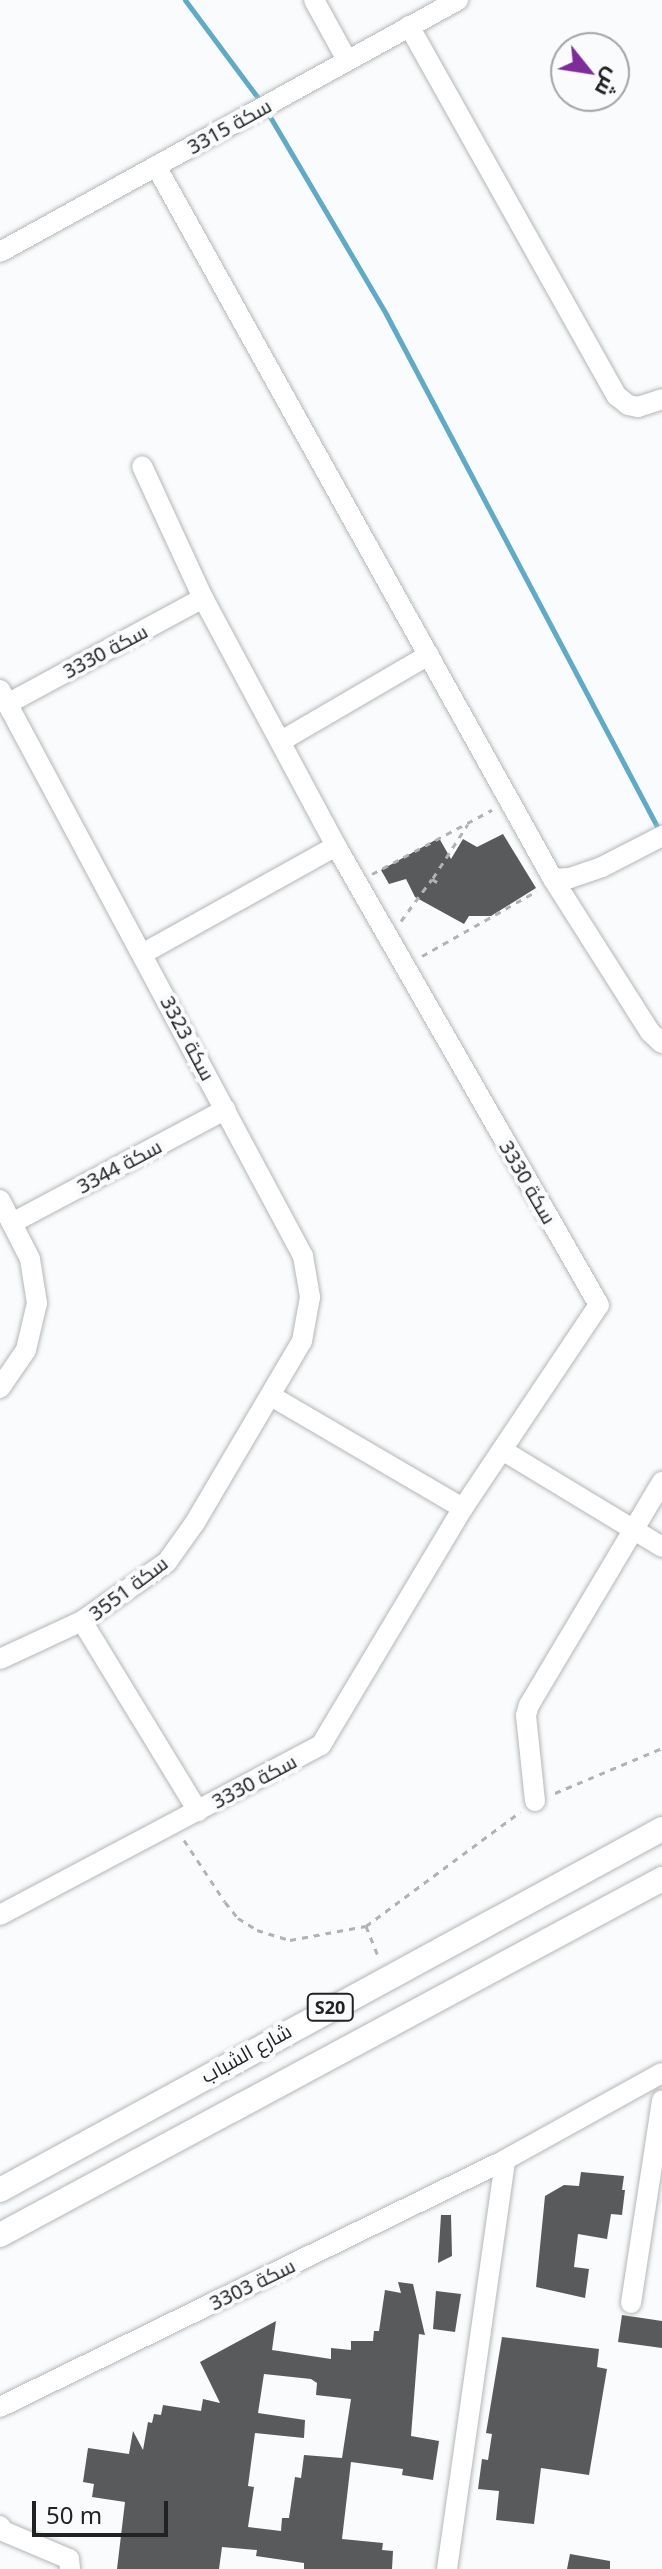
<!DOCTYPE html>
<html>
<head>
<meta charset="utf-8">
<style>
  body { margin:0 }
  #map { position:relative; width:662px; height:2569px; overflow:hidden; background:#f9fbfc; font-family:"Noto Sans",Cairo,sans-serif }
  div>[style] { position:absolute }
  [style*='--x'] { left:calc(var(--x)*1px); top:calc(var(--y)*1px); width:calc(var(--w)*1px); rotate:calc(var(--a)*1deg) }
  .stream>* { height:5px; margin:-2.5px; padding:0 2.5px; transform-origin:2.5px; border-radius:2.5px; background:#5fabc7 }
  .building>* { inset:0; background:#595a5b }
  .path>* { height:3px; margin-top:-1.5px; transform-origin:0; background:repeating-linear-gradient(90deg,#b1b2b3 0 6px,transparent 0 12px) }
  .roads { filter:drop-shadow(0 0 2px #b5b6b7) drop-shadow(0 0 2px #b5b6b7) }
  .minor>* { height:20px; margin:-10px; padding:0 10px; transform-origin:10px; border-radius:10px; background:#fff }
  .major>* { height:24px; margin:-12px; padding:0 12px; transform-origin:12px; border-radius:12px; background:#fff }
  span { translate:-50% -50%; white-space:nowrap; text-align:center; line-height:1.15; -webkit-text-stroke:8px #f9fbfc; paint-order:stroke }
  .shield-label span { padding:2px 6px; background:#f9fbfc; border:2px solid; border-radius:6px; -webkit-text-stroke-width:0 }
  .shield-label { font-size:18px; color:#212222; font-weight:700 }
  .street-label { font-size:20px; color:#212222 }
  .north { position:absolute; left:550px; top:32px; width:80px; height:80px; box-sizing:border-box; background:#f9fbfc; border:2px solid #a3a4a5; border-radius:50%; rotate:120deg; font-size:22px; font-weight:700; line-height:32px; text-align:center; color:#212222 }
  .north::after { content:''; display:block; margin:auto; width:28px; height:36px; background:#7f2c9b; clip-path:polygon(50% 0,100% 100%,50% 72%,0 100%) }
  .scale { position:absolute; left:32px; top:2501px; width:136px; height:36px; box-sizing:border-box; border:4px solid #212222; border-top:0; padding-left:10px; font-size:24px; line-height:28px; white-space:nowrap; color:#212222; -webkit-text-stroke:6px #f9fbfc; paint-order:stroke }
</style>
</head>
<body>
<div id="map">
  <div class="stream">
    <i style="--x:185;--y:0;--w:127;--a:53.3"></i>
    <i style="--x:266;--y:110;--w:237;--a:59.5"></i>
    <i style="--x:386;--y:314;--w:586;--a:62.12"></i>
  </div>
  <div class="building">
    <i style="clip-path:polygon(503px 834px,536px 888px,491px 916px,469px 916px,464px 924px,415px 897px,406px 879px,389px 884px,381px 870px,439px 838px,451px 859px,463px 839px,477px 847px)"></i>
    <i style="clip-path:polygon(581px 2172px,624px 2176px,622px 2190px,625px 2190px,622px 2215px,611px 2214px,607px 2239px,578px 2234px,574px 2267px,589px 2269px,585px 2298px,536px 2287px,545px 2196px,564px 2185px,579px 2186px)"></i>
    <i style="clip-path:polygon(441px 2215px,451px 2215px,452px 2256px,438px 2263px)"></i>
    <i style="clip-path:polygon(evenodd,398px 2282px,413px 2284px,425px 2335px,419px 2334px,411px 2436px,439px 2441px,433px 2480px,402px 2475px,403px 2469px,351px 2462px,342px 2539px,383px 2543px,382px 2550px,393px 2551px,392px 2569px,304px 2569px,304px 2563px,256px 2556px,257px 2550px,222px 2547px,219px 2569px,117px 2569px,125px 2502px,92px 2497px,94px 2484px,83px 2482px,88px 2448px,129px 2454px,133px 2431px,143px 2450px,148px 2422px,152px 2423px,154px 2414px,161px 2415px,163px 2405px,201px 2411px,203px 2399px,220px 2403px,200px 2362px,276px 2321px,272px 2350px,331px 2359px,331px 2348px,351px 2350px,351px 2341px,373px 2341px,374px 2331px,379px 2331px,385px 2290px,401px 2293px,398px 2282px,264px 2374px,311px 2379px,317px 2383px,316px 2395px,351px 2399px,342px 2458px,304px 2455px,301px 2478px,295px 2477px,289px 2518px,282px 2518px,281px 2531px,248px 2527px,254px 2487px,248px 2486px,255px 2433px,304px 2438px,305px 2420px,258px 2413px,264px 2374px)"></i>
    <i style="clip-path:polygon(436px 2291px,461px 2294px,455px 2332px,433px 2329px)"></i>
    <i style="clip-path:polygon(622px 2315px,662px 2321px,662px 2348px,618px 2342px)"></i>
    <i style="clip-path:polygon(502px 2337px,599px 2349px,597px 2367px,607px 2369px,589px 2475px,541px 2468px,534px 2524px,496px 2520px,499px 2491px,478px 2489px,482px 2459px,488px 2460px,492px 2434px,486px 2433px)"></i>
    <i style="clip-path:polygon(570px 2554px,610px 2561px,610px 2569px,567px 2569px)"></i>
  </div>
  <div class="path">
    <i style="--x:372;--y:874;--w:136;--a:-28.1"></i>
    <i style="--x:433;--y:878;--w:64;--a:-57.1"></i>
    <i style="--x:401;--y:921;--w:52;--a:-53.6"></i>
    <i style="--x:432;--y:879;--w:6;--a:31"></i>
    <i style="--x:422;--y:956;--w:132;--a:-29.5"></i>
    <i style="--x:555;--y:1793;--w:116;--a:-22.8"></i>
    <i style="--x:184;--y:1840;--w:74;--a:56.5"></i>
    <i style="--x:225;--y:1902;--w:21;--a:51"></i>
    <i style="--x:238;--y:1918;--w:22;--a:32"></i>
    <i style="--x:257;--y:1930;--w:34;--a:17"></i>
    <i style="--x:290;--y:1940;--w:77;--a:-10.4"></i>
    <i style="--x:366;--y:1926;--w:35;--a:68"></i>
    <i style="--x:366;--y:1926;--w:192;--a:-36.5"></i>
  </div>
  <div class="roads">
    <div class="minor">
      <i style="--x:314;--y:0;--w:68;--a:61.2"></i>
      <i style="--x:409;--y:26;--w:424;--a:60.7"></i>
      <i style="--x:617;--y:396;--w:14;--a:39"></i>
      <i style="--x:628;--y:405;--w:10;--a:11"></i>
      <i style="--x:638;--y:407;--w:25;--a:-18"></i>
      <i style="--x:156;--y:166;--w:816;--a:60.89"></i>
      <i style="--x:553;--y:879;--w:181;--a:57.6"></i>
      <i style="--x:650;--y:1032;--w:16;--a:43"></i>
      <i style="--x:0;--y:252;--w:523;--a:-28.82"></i>
      <i style="--x:0;--y:690;--w:642;--a:61.84"></i>
      <i style="--x:303;--y:1256;--w:42;--a:80.3"></i>
      <i style="--x:310;--y:1297;--w:45;--a:100.3"></i>
      <i style="--x:302;--y:1341;--w:212;--a:120.5"></i>
      <i style="--x:194;--y:1524;--w:47;--a:125.4"></i>
      <i style="--x:167;--y:1562;--w:103;--a:145.2"></i>
      <i style="--x:82;--y:1621;--w:90;--a:155.1"></i>
      <i style="--x:7;--y:704;--w:223;--a:-28.4"></i>
      <i style="--x:281;--y:741;--w:171;--a:-30.2"></i>
      <i style="--x:553;--y:879;--w:17;--a:-3"></i>
      <i style="--x:570;--y:878;--w:34;--a:-19"></i>
      <i style="--x:602;--y:867;--w:68;--a:-27.3"></i>
      <i style="--x:142;--y:954;--w:222;--a:-29.1"></i>
      <i style="--x:0;--y:1200;--w:66;--a:63"></i>
      <i style="--x:30;--y:1259;--w:45;--a:81"></i>
      <i style="--x:37;--y:1303;--w:48;--a:103.2"></i>
      <i style="--x:26;--y:1350;--w:46;--a:124.4"></i>
      <i style="--x:12;--y:1223;--w:242;--a:-28"></i>
      <i style="--x:271;--y:1396;--w:222;--a:30.3"></i>
      <i style="--x:502;--y:1450;--w:187;--a:31.2"></i>
      <i style="--x:82;--y:1621;--w:223;--a:58.6"></i>
      <i style="--x:535;--y:1801;--w:86;--a:-96"></i>
      <i style="--x:526;--y:1715;--w:10;--a:-73"></i>
      <i style="--x:529;--y:1705;--w:260;--a:-59.2"></i>
      <i style="--x:0;--y:1915;--w:363;--a:-27.9"></i>
      <i style="--x:321;--y:1745;--w:276;--a:-59.1"></i>
      <i style="--x:463;--y:1508;--w:244;--a:-56.2"></i>
      <i style="--x:599;--y:1305;--w:529;--a:-119.81"></i>
      <i style="--x:336;--y:846;--w:281;--a:-118.2"></i>
      <i style="--x:203;--y:598;--w:145;--a:-114.8"></i>
      <i style="--x:631;--y:2303;--w:205;--a:-81.3"></i>
      <i style="--x:0;--y:2407;--w:562;--a:-26.06"></i>
      <i style="--x:505;--y:2160;--w:179;--a:-29"></i>
      <i style="--x:0;--y:2526;--w:6;--a:59"></i>
      <i style="--x:3;--y:2531;--w:72;--a:23"></i>
      <i style="--x:69;--y:2559;--w:10;--a:84"></i>
      <i style="--x:447;--y:2569;--w:413;--a:-81.9"></i>
    </div>
    <div class="major">
      <i style="--x:0;--y:2190;--w:754;--a:-28.6"></i>
      <i style="--x:0;--y:2235;--w:752;--a:-28.27"></i>
    </div>
  </div>
  <div class="shield-label">
    <span style="left:330px;top:2007px">S20</span>
  </div>
  <div class="street-label">
    <span style="left:229px;top:126px;rotate:-29deg">سكة 3315</span>
    <span style="left:105px;top:651px;rotate:-28deg">سكة 3330</span>
    <span style="left:188px;top:1038px;rotate:62deg">سكة 3323</span>
    <span style="left:119px;top:1166px;rotate:-28deg">سكة 3344</span>
    <span style="left:528px;top:1182px;rotate:60deg">سكة 3330</span>
    <span style="left:128px;top:1588px;rotate:-37deg">سكة 3551</span>
    <span style="left:254px;top:1781px;rotate:-28deg">سكة 3330</span>
    <span style="left:246px;top:2053px;rotate:-29deg">شارع الشباب</span>
    <span style="left:252px;top:2284px;rotate:-26deg">سكة 3303</span>
  </div>
  <div class="north">ش</div>
  <div class="scale">50 m</div>
</div>
</body>
</html>
